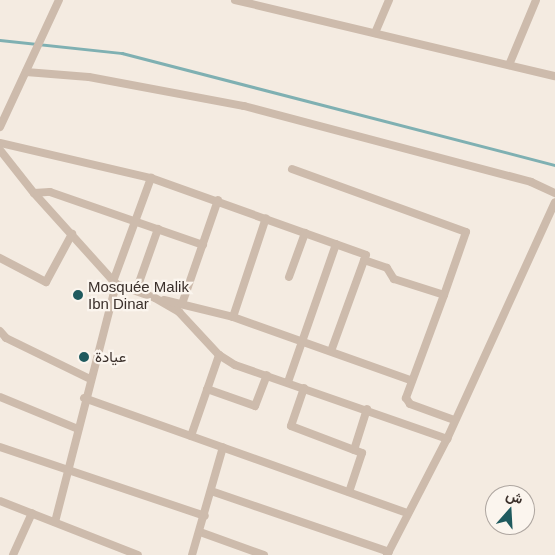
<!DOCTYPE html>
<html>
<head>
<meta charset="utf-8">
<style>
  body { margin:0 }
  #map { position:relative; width:555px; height:555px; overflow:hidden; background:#f4ebe1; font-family:Arial,Vazirmatn,sans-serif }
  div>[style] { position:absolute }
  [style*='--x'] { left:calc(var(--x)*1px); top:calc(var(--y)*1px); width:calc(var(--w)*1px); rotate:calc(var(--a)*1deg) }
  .stream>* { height:2.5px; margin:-1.25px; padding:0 1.25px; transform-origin:1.25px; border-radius:1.25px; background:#7fb0b2 }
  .minor>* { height:8px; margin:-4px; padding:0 4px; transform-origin:4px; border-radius:4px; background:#cdbbac }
  .dots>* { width:14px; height:14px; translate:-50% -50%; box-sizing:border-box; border:2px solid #fbf5ee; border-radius:50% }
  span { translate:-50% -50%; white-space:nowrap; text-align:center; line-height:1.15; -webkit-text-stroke:4.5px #fbf5ee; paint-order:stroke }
  .poi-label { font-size:15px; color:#3b302b }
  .left { translate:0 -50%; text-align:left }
  .north { position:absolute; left:485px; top:485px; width:50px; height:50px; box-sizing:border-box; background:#fbf5ee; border:1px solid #aea6a0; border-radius:50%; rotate:19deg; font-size:14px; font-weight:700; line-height:20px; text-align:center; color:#3b302b }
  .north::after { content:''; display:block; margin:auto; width:18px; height:22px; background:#1f5a5e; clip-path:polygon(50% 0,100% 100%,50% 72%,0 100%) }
</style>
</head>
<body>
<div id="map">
  <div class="stream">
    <i style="--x:0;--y:40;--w:123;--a:6.1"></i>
    <i style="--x:122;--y:53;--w:447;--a:14.5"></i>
  </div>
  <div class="minor">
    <i style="--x:235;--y:0;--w:329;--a:13.4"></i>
    <i style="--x:375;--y:33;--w:36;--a:-67"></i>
    <i style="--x:509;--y:65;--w:70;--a:-67.4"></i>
    <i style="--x:26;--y:72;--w:63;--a:4.5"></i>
    <i style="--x:89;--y:77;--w:158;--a:10.6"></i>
    <i style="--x:244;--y:106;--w:297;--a:14.8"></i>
    <i style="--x:531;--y:182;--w:26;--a:25"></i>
    <i style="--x:0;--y:127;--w:140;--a:-65.1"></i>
    <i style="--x:0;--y:143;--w:155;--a:13.1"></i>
    <i style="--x:151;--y:178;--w:228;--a:19.7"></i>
    <i style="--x:366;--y:255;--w:102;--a:110"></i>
    <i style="--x:0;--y:150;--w:55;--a:51.7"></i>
    <i style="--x:34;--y:193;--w:122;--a:48"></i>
    <i style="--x:116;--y:284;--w:41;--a:19.7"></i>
    <i style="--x:155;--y:298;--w:28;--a:30"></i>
    <i style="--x:179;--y:312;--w:59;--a:47.1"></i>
    <i style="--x:219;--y:355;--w:19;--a:32"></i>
    <i style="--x:235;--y:365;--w:225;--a:19.2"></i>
    <i style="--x:292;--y:169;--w:185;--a:19.9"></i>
    <i style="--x:466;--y:232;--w:67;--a:109.2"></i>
    <i style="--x:34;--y:193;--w:16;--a:-4"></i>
    <i style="--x:50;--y:192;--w:162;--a:19.1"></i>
    <i style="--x:0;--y:258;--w:52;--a:27.6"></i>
    <i style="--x:46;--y:282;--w:55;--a:-61.6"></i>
    <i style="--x:364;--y:260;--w:24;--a:19"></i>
    <i style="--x:387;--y:268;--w:13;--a:58"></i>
    <i style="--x:394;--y:279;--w:52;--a:17.7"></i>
    <i style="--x:444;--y:295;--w:110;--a:110.3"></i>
    <i style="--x:406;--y:398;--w:7;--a:56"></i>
    <i style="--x:410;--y:404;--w:47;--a:20"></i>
    <i style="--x:289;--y:277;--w:47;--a:-70"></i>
    <i style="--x:114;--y:279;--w:108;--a:-69.9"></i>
    <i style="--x:136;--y:291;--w:66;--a:-70.5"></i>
    <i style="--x:164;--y:300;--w:71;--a:13.8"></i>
    <i style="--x:233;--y:317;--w:188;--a:19.6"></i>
    <i style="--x:182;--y:304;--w:110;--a:-70.9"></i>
    <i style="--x:233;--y:317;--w:104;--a:-71.6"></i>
    <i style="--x:0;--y:331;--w:9;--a:49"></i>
    <i style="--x:6;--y:338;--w:93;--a:26"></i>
    <i style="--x:288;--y:382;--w:146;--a:-70.8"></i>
    <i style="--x:304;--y:388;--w:40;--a:108.9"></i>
    <i style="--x:291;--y:426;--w:76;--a:20.8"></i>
    <i style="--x:362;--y:453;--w:41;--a:108.4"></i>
    <i style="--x:207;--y:389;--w:51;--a:19.5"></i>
    <i style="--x:255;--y:406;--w:33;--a:-69"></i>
    <i style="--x:0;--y:397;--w:84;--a:22.3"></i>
    <i style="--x:84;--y:398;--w:343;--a:19.6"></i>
    <i style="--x:191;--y:436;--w:86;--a:-70.9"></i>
    <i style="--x:0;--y:447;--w:216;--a:18.6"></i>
    <i style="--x:354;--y:450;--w:43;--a:-72.4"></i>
    <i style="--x:211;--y:491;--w:188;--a:18.9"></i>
    <i style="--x:0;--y:501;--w:148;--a:21.4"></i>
    <i style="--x:55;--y:522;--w:246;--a:-75.6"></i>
    <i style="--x:200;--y:532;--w:68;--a:19.8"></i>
    <i style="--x:13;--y:555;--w:46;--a:-65.7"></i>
    <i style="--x:192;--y:555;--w:112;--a:-74"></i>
    <i style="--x:387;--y:555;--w:131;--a:-62.7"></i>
    <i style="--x:447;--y:439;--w:260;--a:-65.5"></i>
  </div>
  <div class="dots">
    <i style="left:78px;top:295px;background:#1f5a5e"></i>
    <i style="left:84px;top:357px;background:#1f5a5e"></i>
  </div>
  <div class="poi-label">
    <span class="left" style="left:88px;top:295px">Mosquée Malik<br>Ibn Dinar</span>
    <span class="left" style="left:95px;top:357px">عيادة</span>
  </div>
  <div class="north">ش</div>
</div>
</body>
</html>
